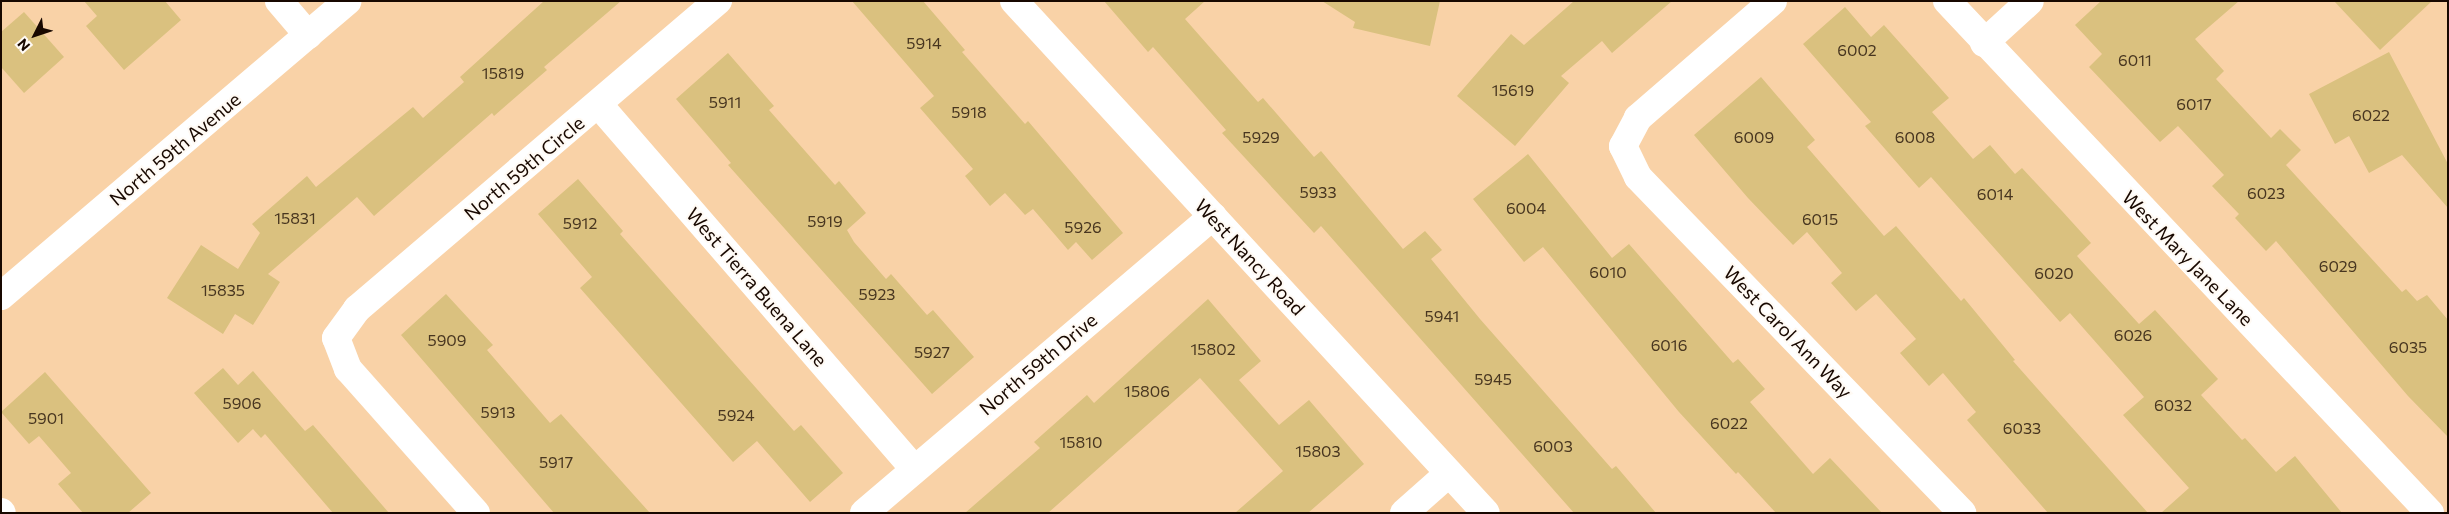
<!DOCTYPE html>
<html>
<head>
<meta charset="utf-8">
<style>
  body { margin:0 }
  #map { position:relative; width:2449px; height:514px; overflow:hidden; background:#f9d2a7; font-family:Commissioner,sans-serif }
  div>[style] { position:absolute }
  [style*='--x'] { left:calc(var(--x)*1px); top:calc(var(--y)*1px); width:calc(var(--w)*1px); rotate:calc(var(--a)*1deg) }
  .building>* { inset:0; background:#dac17f }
  .street>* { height:28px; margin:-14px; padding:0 14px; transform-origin:14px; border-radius:14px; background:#fff }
  .secondary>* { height:28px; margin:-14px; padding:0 14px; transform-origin:14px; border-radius:14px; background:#fff }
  span { translate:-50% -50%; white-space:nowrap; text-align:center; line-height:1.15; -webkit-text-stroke:4px #fffaf4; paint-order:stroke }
  .number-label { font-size:16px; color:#483620 }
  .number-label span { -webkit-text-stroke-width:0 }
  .street-label { font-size:19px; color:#180800 }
  .frame { position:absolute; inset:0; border:2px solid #180800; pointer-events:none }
  .north { position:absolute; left:10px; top:10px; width:50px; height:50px; -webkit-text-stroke:4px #fffaf4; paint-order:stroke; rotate:229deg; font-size:14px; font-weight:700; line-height:20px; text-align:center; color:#180800 }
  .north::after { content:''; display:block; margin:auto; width:18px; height:22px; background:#180800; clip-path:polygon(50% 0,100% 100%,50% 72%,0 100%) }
</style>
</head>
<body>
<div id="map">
  <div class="building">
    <i style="clip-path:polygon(84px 1px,165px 1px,181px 20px,124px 70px,86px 26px,97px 16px)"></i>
    <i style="clip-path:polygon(544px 1px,621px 1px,544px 67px,547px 70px,494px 116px,492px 113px,374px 216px,357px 197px,268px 274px,280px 282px,253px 325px,235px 314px,223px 334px,167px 298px,201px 245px,238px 269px,260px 233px,252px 224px,307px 176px,316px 187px,413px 107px,423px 118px,464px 82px,460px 77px)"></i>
    <i style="clip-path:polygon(852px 1px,923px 1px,965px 50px,962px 52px,1025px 124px,1028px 121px,1123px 233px,1092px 260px,1076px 242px,1068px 250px,1033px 209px,1025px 215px,1005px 193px,990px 206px,965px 176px,973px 169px,920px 108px,934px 96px)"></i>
    <i style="clip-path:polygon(1104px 1px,1205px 1px,1185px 19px,1258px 102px,1263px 98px,1314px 157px,1321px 151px,1403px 249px,1425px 231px,1442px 250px,1431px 259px,1480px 319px,1612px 469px,1616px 466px,1656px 513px,1574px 513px,1321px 226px,1314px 233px,1222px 133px,1226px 130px,1153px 47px,1148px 52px)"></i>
    <i style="clip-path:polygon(1322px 1px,1440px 1px,1430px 46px,1353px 28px,1355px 22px)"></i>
    <i style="clip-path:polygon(1574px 1px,1672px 1px,1612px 53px,1602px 41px,1561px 76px,1569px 83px,1515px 146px,1457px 96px,1511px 34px,1524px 45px)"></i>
    <i style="clip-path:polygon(2101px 1px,2239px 1px,2195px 39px,2224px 71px,2216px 79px,2271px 138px,2280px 129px,2301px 150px,2286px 165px,2402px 292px,2406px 289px,2417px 301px,2427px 295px,2448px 320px,2448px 437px,2408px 396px,2276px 241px,2266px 251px,2235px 218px,2239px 214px,2212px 186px,2224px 175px,2178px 126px,2160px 142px,2089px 67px,2102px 54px,2075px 25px)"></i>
    <i style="clip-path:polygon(2334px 1px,2432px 1px,2380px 50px)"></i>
    <i style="clip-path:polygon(1845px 7px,1871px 37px,1884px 25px,1949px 98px,1932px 112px,1973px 159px,1990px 145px,2015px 174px,2022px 168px,2062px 211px,2091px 243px,2077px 256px,2139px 324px,2155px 310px,2218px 379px,2201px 395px,2242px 440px,2245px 438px,2276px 472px,2295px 456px,2342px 513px,2161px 513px,2189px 488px,2123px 415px,2144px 397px,2070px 313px,2060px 322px,1931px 177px,1919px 188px,1865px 126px,1871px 122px,1803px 44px)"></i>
    <i style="clip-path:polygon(24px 12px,64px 57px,24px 93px,1px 67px,1px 32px)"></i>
    <i style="clip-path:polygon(2389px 52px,2448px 164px,2448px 208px,2402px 155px,2369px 173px,2349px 136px,2335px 144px,2309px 94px)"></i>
    <i style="clip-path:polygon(728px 53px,774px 106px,769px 110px,835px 185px,839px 181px,866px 213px,847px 230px,854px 242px,886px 279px,891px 274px,927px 315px,933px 310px,974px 357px,932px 394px,728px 165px,731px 163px,676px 99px)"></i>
    <i style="clip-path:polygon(1761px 77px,1815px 140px,1807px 147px,1884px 236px,1896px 226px,1961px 301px,1964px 298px,2015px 360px,2013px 361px,2148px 513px,2048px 513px,1967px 420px,1976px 412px,1943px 373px,1929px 386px,1900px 353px,1916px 339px,1876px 294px,1856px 311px,1831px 283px,1842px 273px,1807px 232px,1793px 245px,1748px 198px,1694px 135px)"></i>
    <i style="clip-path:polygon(1528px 154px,1612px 258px,1629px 244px,1733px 363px,1738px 359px,1765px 389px,1750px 402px,1813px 474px,1830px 458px,1882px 513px,1776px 513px,1738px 472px,1736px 474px,1679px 412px,1543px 247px,1524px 262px,1473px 199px)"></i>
    <i style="clip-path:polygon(578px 179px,623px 231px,620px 234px,794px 431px,801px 425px,843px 473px,810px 502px,757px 441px,733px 462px,580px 288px,592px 277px,538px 214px)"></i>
    <i style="clip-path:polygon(446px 294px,493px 345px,487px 350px,550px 423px,561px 414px,650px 513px,554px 513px,401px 335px)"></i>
    <i style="clip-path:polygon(1208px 299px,1261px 361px,1239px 380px,1279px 425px,1309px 400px,1364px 464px,1308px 513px,1235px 513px,1283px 471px,1200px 378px,1048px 513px,965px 513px,1040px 448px,1034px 442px,1087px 395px,1094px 403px)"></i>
    <i style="clip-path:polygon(223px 368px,238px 385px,253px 371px,305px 431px,313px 425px,389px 513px,333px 513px,265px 434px,261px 438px,253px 429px,238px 443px,194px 393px)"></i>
    <i style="clip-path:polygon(45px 372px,151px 493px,128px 513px,83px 513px,58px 484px,71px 473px,39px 436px,29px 444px,1px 412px)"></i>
  </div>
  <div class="street">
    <i style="--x:279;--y:1;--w:45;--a:49.5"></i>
    <i style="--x:1014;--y:1;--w:696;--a:47.33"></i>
    <i style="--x:1773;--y:1;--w:179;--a:139.1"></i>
    <i style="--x:1638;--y:118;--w:32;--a:118"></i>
    <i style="--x:1623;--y:146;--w:34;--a:64"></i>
    <i style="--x:1638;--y:177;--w:467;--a:46"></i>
    <i style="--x:1947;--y:1;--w:704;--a:46.67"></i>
    <i style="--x:1984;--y:43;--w:62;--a:-42.4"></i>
    <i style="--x:599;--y:105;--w:481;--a:49.1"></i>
    <i style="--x:1;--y:512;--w:1;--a:45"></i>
    <i style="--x:476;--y:513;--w:193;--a:-131.6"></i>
    <i style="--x:348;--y:369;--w:33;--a:-111"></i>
    <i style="--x:336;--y:338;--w:36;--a:-54"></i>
    <i style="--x:357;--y:309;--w:475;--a:-40.5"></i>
    <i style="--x:864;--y:513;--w:458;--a:-40.4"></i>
    <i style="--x:1404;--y:513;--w:60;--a:-41.6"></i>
  </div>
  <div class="secondary">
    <i style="--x:1;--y:296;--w:455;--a:-40.4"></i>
  </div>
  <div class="number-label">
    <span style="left:924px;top:43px">5914</span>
    <span style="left:1857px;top:50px">6002</span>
    <span style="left:2135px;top:60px">6011</span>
    <span style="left:503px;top:73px">15819</span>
    <span style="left:1513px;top:90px">15619</span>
    <span style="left:725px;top:102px">5911</span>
    <span style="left:2194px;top:104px">6017</span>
    <span style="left:969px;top:112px">5918</span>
    <span style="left:2371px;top:115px">6022</span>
    <span style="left:1261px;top:137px">5929</span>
    <span style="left:1754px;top:137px">6009</span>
    <span style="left:1915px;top:137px">6008</span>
    <span style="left:1318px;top:192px">5933</span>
    <span style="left:2266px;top:193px">6023</span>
    <span style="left:1995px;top:194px">6014</span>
    <span style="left:1526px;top:208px">6004</span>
    <span style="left:295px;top:218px">15831</span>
    <span style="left:1820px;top:219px">6015</span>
    <span style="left:825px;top:221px">5919</span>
    <span style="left:580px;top:223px">5912</span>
    <span style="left:1083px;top:227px">5926</span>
    <span style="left:2338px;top:266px">6029</span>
    <span style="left:1608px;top:272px">6010</span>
    <span style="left:2054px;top:273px">6020</span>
    <span style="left:223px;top:290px">15835</span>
    <span style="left:877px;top:294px">5923</span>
    <span style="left:1442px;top:316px">5941</span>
    <span style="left:2133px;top:335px">6026</span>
    <span style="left:447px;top:340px">5909</span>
    <span style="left:1669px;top:345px">6016</span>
    <span style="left:2408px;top:347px">6035</span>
    <span style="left:1213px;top:349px">15802</span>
    <span style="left:932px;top:352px">5927</span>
    <span style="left:1493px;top:379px">5945</span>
    <span style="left:1147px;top:391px">15806</span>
    <span style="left:242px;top:403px">5906</span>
    <span style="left:2173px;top:405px">6032</span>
    <span style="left:498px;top:412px">5913</span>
    <span style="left:736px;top:415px">5924</span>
    <span style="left:46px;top:418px">5901</span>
    <span style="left:1729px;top:423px">6022</span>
    <span style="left:2022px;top:428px">6033</span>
    <span style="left:1081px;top:442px">15810</span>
    <span style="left:1553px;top:446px">6003</span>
    <span style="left:1318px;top:451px">15803</span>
    <span style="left:556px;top:462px">5917</span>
  </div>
  <div class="street-label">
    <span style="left:175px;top:149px;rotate:-40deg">North 59th Avenue</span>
    <span style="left:524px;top:168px;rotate:-40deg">North 59th Circle</span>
    <span style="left:1250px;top:257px;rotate:47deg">West Nancy Road</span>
    <span style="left:2188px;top:258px;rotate:46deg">West Mary Jane Lane</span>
    <span style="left:757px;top:287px;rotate:49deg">West Tierra Buena Lane</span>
    <span style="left:1788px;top:332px;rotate:46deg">West Carol Ann Way</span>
    <span style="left:1038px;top:364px;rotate:-40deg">North 59th Drive</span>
  </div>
  <div class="frame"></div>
  <div class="north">N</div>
</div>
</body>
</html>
